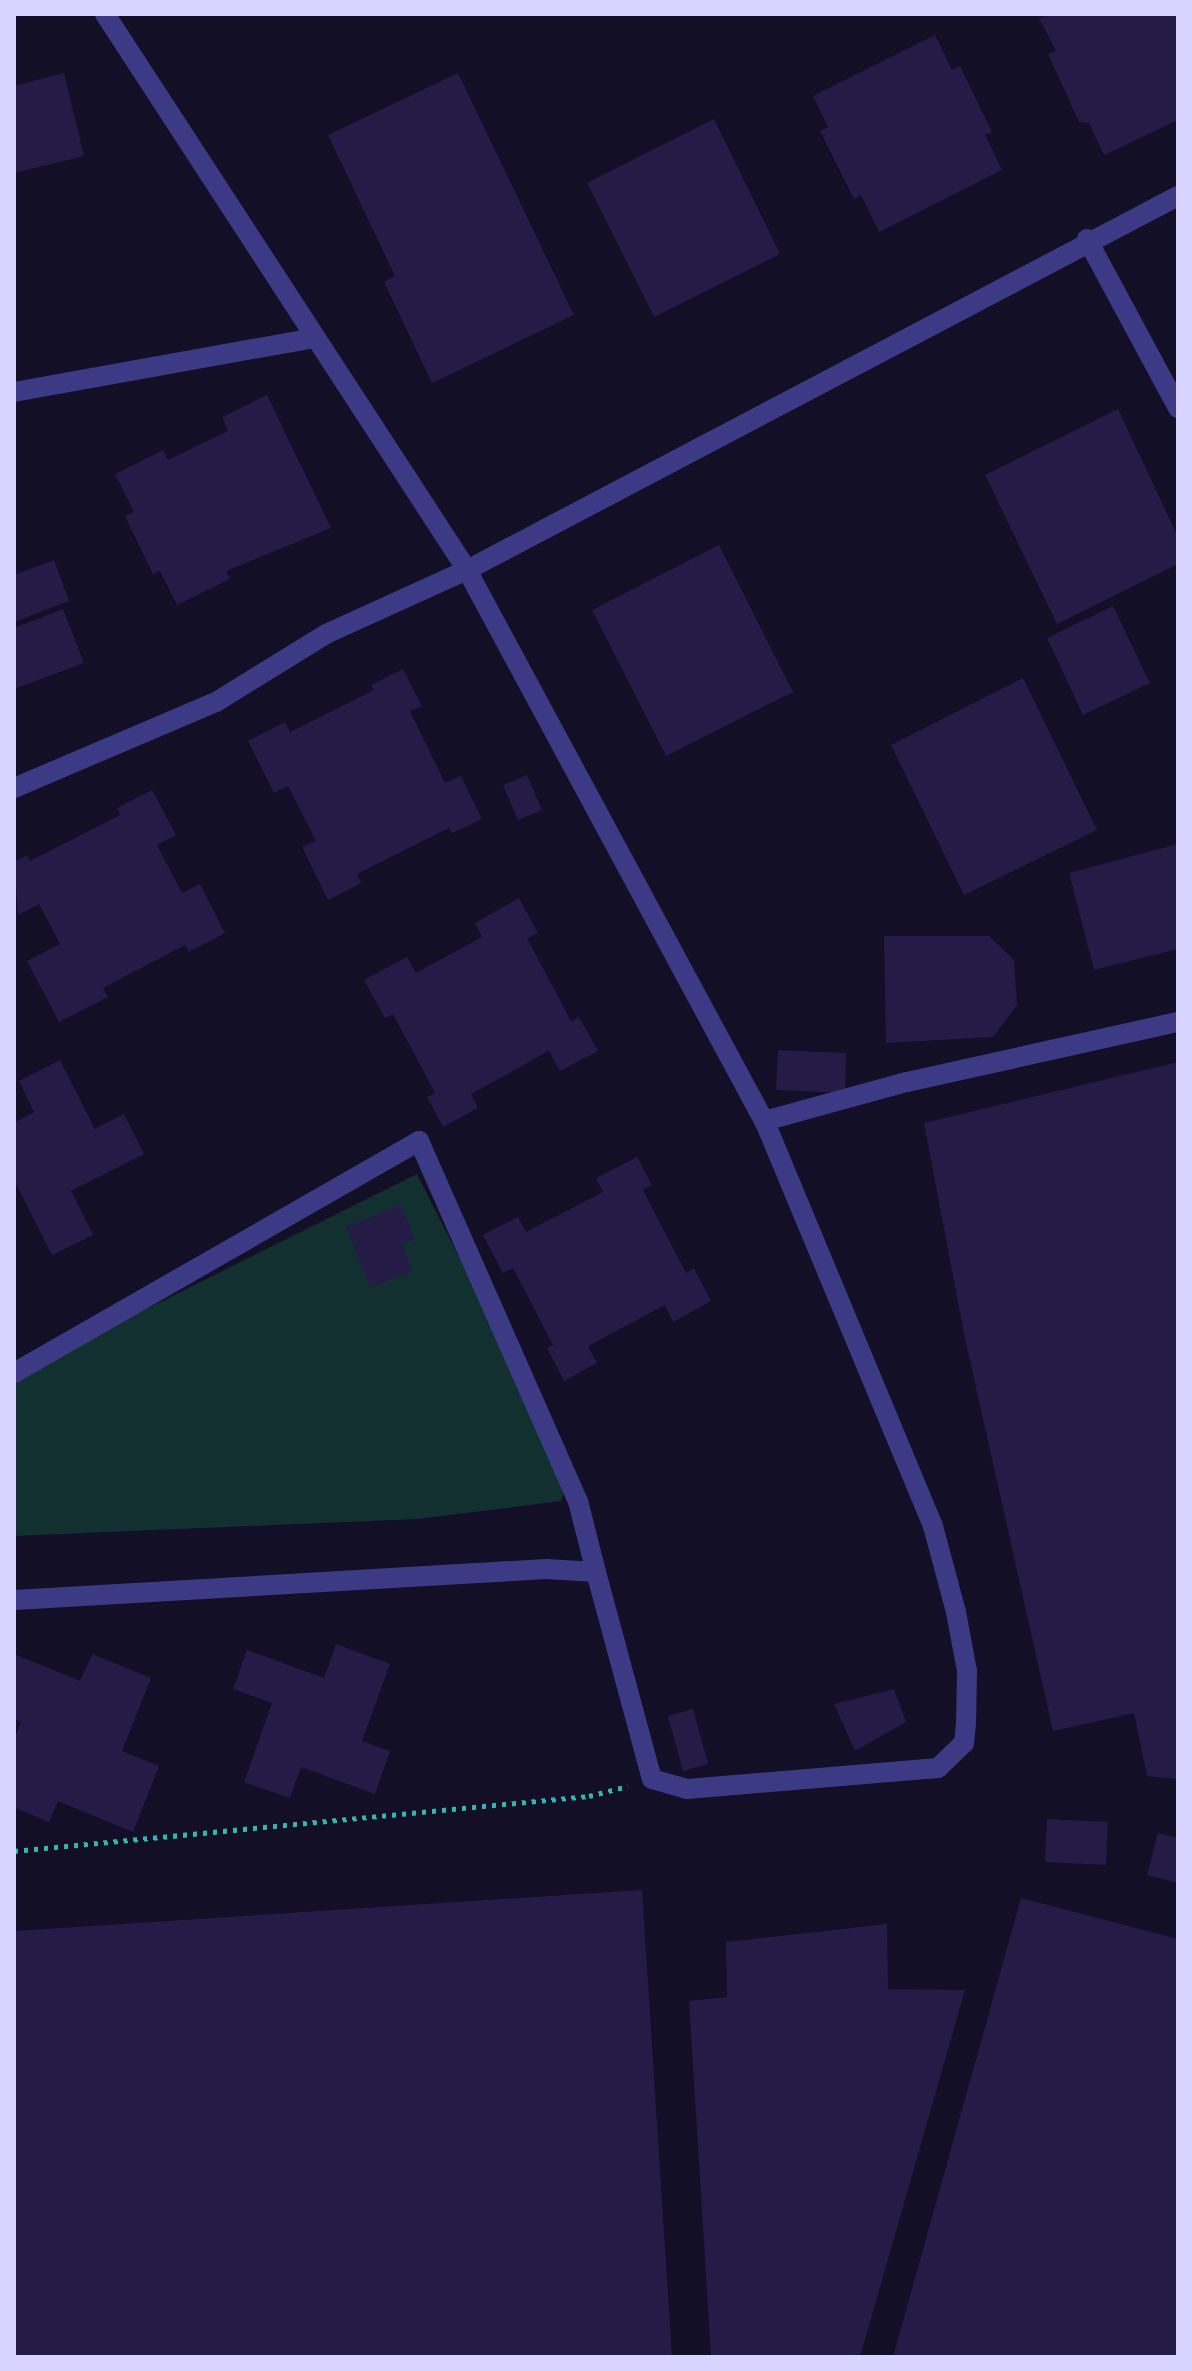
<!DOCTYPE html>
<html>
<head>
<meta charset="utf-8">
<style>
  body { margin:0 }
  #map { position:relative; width:1192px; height:2371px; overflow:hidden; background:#130f26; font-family:Commissioner,sans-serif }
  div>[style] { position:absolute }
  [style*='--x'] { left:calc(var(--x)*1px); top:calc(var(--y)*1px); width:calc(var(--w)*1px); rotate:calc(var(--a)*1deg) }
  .green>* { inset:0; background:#12302f }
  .building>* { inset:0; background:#241b47 }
  .path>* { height:5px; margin-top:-2.5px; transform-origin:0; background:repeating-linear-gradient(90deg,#2fb8b0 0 4px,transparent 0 10px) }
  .minor>* { height:20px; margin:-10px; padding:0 10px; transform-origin:10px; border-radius:10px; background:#3d3a85 }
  span { translate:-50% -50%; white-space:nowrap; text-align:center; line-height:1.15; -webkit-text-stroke:6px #130f26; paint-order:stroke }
  .frame { position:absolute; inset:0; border:16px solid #d9d4ff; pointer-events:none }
</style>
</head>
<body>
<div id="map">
  <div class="green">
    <i style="clip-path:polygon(417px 1174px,570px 1476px,561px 1501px,417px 1519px,14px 1536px,14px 1375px)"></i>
  </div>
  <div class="building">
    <i style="clip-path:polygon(1052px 14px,1178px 14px,1178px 120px,1104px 155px,1089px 123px,1079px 122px,1048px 54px,1056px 51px,1039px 18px)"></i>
    <i style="clip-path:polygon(935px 35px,952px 70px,960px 66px,992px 132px,985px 135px,1002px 170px,879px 232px,861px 195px,854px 199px,820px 131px,828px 127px,813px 96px)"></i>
    <i style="clip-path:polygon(64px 73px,84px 156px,14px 173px,14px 86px)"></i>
    <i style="clip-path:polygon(458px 73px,574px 315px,432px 383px,384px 282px,395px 276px,328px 135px)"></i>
    <i style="clip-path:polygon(714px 119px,780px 254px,654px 317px,587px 183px)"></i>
    <i style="clip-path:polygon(267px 395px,331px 528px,226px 571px,230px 579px,177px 605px,160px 571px,153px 574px,125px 516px,134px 512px,115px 474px,163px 450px,168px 460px,228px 431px,222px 417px)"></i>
    <i style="clip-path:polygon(1118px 409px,1178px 537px,1178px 564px,1057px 624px,985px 475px)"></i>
    <i style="clip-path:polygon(719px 545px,793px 692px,666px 756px,592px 610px)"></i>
    <i style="clip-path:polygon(54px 560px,69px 601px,14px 622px,14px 575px)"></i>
    <i style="clip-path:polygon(1113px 606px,1150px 683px,1083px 715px,1047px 638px)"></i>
    <i style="clip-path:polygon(63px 609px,84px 663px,14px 689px,14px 628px)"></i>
    <i style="clip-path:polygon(403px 669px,422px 706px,410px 711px,445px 783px,461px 776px,482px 819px,452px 833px,449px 828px,357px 874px,361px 883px,328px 900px,302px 847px,316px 841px,288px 786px,274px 793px,248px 741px,285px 722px,290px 732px,374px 690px,371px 685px)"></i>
    <i style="clip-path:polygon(1023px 678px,1097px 830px,964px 895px,891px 745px)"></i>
    <i style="clip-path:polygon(527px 775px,542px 810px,518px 820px,503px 785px)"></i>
    <i style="clip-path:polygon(152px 790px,176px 835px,157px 845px,182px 893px,200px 884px,225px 933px,189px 952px,185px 945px,103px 988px,108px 997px,59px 1022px,27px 961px,60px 944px,39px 904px,18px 915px,14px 862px,27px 855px,30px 861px,120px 815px,117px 808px)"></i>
    <i style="clip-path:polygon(1178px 844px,1178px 949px,1094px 970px,1069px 873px)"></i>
    <i style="clip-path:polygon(519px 898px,538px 933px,527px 938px,571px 1021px,579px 1017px,598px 1051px,560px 1071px,549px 1051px,471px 1094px,478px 1108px,443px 1127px,427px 1097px,435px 1093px,393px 1014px,385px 1018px,364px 980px,407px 957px,416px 973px,482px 937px,475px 923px)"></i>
    <i style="clip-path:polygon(884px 936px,989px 936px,1014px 960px,1017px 1005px,993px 1037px,886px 1043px)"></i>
    <i style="clip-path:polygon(778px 1050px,846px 1053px,845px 1093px,776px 1090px)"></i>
    <i style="clip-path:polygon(60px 1060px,95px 1129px,124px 1114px,144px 1154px,71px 1191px,93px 1235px,52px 1255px,14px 1180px,14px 1123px,34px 1112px,19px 1081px)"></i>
    <i style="clip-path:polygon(1178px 1062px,1178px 1779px,1147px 1776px,1134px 1713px,1053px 1731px,964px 1334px,924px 1123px)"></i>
    <i style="clip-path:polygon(637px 1157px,652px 1185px,643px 1190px,686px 1273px,694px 1268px,711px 1301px,673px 1322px,665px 1305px,588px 1346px,597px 1363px,564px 1381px,547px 1348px,553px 1345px,513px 1268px,503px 1273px,483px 1235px,518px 1217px,526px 1232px,603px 1192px,596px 1178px)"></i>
    <i style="clip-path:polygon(401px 1205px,415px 1239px,402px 1244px,413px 1271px,370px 1288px,346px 1227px)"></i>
    <i style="clip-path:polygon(336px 1644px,390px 1664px,362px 1741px,390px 1751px,375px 1794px,301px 1767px,290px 1798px,244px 1782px,272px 1703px,233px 1689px,247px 1650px,324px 1678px)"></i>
    <i style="clip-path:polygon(14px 1654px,80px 1681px,92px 1654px,151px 1678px,122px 1751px,159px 1766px,133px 1832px,58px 1801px,49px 1822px,14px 1807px,14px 1740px,21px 1722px,14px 1719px)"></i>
    <i style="clip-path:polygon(894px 1689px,906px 1722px,855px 1751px,834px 1704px)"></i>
    <i style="clip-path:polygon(693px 1709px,708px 1764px,683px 1771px,668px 1716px)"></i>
    <i style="clip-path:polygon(1047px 1819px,1108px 1822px,1106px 1865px,1045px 1862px)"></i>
    <i style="clip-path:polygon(1158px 1833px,1178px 1838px,1178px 1883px,1147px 1875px)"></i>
    <i style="clip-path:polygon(642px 1890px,672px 2357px,14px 2357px,14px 1931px)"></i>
    <i style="clip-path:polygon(1021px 1898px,1178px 1939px,1178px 2357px,893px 2357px)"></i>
    <i style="clip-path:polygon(887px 1924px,888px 1989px,965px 1990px,860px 2357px,711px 2357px,689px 2001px,727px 1997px,726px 1942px)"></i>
  </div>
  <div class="path">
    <i style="--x:14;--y:1851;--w:578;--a:-5.46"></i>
    <i style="--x:589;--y:1796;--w:40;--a:-14.4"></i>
  </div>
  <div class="minor">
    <i style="--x:105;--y:14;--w:663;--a:56.93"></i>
    <i style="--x:467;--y:570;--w:626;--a:61.67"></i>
    <i style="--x:764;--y:1121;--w:148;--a:-15.3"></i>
    <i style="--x:907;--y:1082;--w:278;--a:-12.5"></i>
    <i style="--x:1087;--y:239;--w:192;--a:61.7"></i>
    <i style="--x:14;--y:392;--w:306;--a:-10.2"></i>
    <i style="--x:14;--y:788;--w:220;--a:-23.1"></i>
    <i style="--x:216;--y:702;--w:129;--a:-31.7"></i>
    <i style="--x:326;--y:634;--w:155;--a:-24.4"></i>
    <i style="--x:467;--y:570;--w:803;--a:-27.75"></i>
    <i style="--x:14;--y:1373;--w:467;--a:-29.8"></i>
    <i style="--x:419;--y:1141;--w:394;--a:66.2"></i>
    <i style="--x:578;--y:1501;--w:73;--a:75.8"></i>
    <i style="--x:14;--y:1600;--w:533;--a:-3.33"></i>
    <i style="--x:546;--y:1569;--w:50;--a:3.4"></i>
    <i style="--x:596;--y:1572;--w:214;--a:74.9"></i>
    <i style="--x:652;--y:1779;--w:36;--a:16"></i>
    <i style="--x:687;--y:1789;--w:252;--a:-4.8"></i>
    <i style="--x:938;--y:1768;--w:36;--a:-44"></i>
    <i style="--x:964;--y:1743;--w:19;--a:-84"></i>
    <i style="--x:966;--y:1724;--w:53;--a:-88.9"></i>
    <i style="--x:967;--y:1671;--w:60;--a:-100.6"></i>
    <i style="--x:956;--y:1612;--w:89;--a:-105"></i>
    <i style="--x:933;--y:1526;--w:439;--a:-112.6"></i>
  </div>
  <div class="frame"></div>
</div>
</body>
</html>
